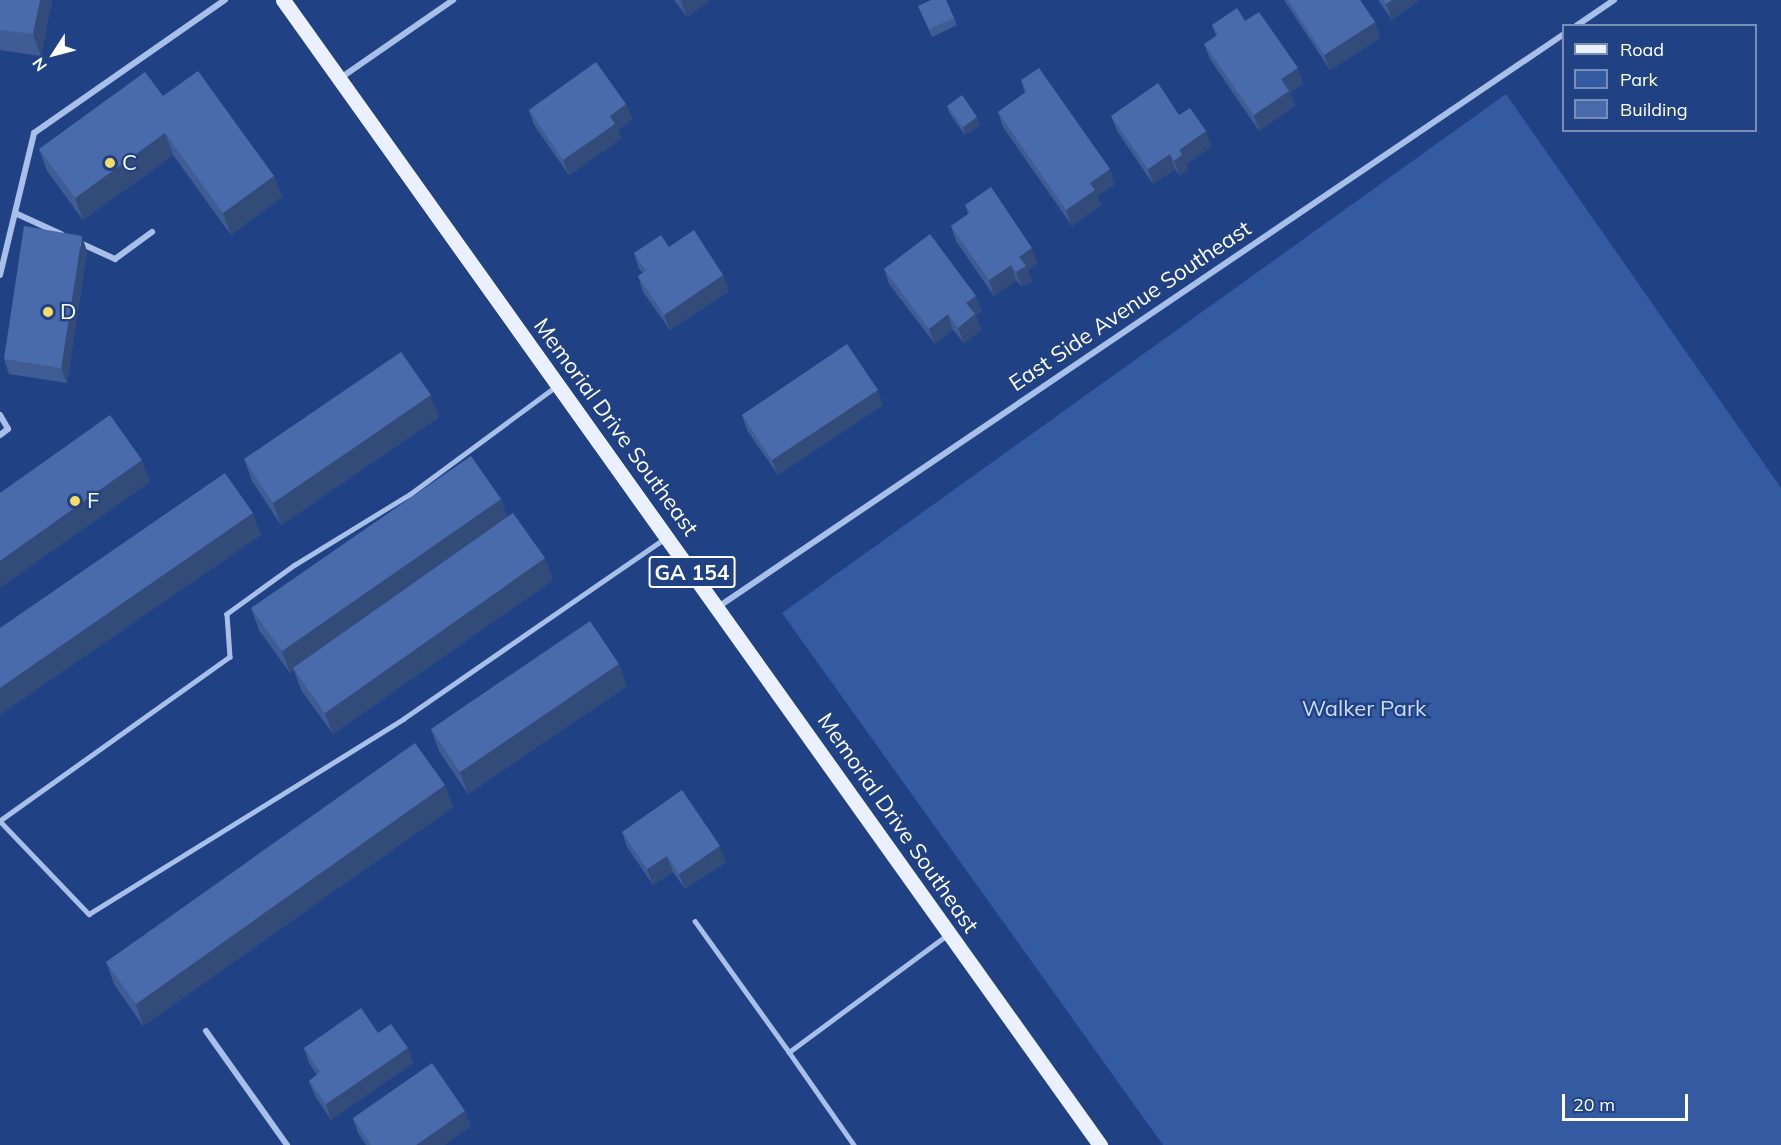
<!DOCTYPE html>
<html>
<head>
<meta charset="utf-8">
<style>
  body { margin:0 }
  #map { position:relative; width:1781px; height:1145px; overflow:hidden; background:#204284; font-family:Mulish,sans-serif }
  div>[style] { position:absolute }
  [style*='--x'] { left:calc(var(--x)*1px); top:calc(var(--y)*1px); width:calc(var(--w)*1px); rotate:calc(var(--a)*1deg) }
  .green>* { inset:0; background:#345aa1 }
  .lane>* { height:4.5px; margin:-2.25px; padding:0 2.25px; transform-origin:2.25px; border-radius:2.25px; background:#a8bfe9 }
  .street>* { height:6px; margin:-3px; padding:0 3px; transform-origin:3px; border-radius:3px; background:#a8bfe9 }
  .primary>* { height:15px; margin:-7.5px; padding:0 7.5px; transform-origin:7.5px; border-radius:7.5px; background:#ebf0fe }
  .wall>* { inset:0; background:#3f5c94 }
  .shaded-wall>* { inset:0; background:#334b78 }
  .building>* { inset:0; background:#496bac }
  .dots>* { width:16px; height:16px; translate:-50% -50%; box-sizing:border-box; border:3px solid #204284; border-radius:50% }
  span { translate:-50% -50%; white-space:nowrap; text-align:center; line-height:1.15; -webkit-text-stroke:4.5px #204284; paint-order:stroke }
  .shield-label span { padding:2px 4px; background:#204284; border:2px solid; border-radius:4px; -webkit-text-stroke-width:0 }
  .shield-label { font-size:21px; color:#fff; font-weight:700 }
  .poi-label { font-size:22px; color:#fff }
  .left { translate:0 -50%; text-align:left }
  .street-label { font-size:22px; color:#fff }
  .park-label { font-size:22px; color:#ccdbf7 }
  .legend { position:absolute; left:1562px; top:24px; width:195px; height:108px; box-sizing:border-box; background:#204284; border:2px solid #798eb5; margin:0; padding:8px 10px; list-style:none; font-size:18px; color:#fff }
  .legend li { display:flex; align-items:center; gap:12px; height:30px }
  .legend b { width:30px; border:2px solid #798eb5 }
  .north { position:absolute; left:24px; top:24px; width:60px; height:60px; -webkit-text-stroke:4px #204284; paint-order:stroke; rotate:234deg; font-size:16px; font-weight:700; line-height:24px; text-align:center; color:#fff }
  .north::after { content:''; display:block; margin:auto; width:21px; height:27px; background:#fff; clip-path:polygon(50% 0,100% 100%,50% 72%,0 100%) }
  .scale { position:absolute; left:1562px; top:1094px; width:126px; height:27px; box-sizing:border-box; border:3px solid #fff; border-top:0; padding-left:8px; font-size:18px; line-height:21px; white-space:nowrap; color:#fff; -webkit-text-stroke:4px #204284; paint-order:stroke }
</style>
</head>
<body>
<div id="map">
  <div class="green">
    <i style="clip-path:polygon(1506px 94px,1781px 488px,1781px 1145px,1163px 1145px,782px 613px)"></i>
  </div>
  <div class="lane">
    <i style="--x:556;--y:387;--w:180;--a:143.6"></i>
    <i style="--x:411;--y:494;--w:136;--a:148.5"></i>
    <i style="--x:295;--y:565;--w:84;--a:144.2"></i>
    <i style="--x:227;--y:614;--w:43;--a:86"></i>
    <i style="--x:230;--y:657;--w:282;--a:144.5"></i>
    <i style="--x:0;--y:821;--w:129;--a:46.3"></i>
    <i style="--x:89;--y:914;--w:370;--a:-31.8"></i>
    <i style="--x:403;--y:719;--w:318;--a:-34.6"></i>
    <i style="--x:695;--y:921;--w:161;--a:54.3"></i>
    <i style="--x:789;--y:1052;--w:197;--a:-36.5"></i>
    <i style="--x:789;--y:1052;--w:113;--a:55"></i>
  </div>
  <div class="street">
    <i style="--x:1576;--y:26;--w:46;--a:-34.4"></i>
    <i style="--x:339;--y:79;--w:139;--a:-34.7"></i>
    <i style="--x:15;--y:213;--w:51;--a:24.5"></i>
    <i style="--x:78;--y:242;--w:41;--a:24.7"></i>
    <i style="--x:115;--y:259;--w:46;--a:-36.1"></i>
    <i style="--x:0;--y:275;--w:146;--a:-76.5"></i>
    <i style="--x:34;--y:133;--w:233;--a:-34.9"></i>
    <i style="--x:0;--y:415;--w:16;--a:60"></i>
    <i style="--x:8;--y:429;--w:10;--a:143"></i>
    <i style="--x:718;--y:607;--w:1022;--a:-34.11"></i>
    <i style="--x:206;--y:1031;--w:140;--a:54.6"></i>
  </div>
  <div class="primary">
    <i style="--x:283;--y:0;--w:1407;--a:54.49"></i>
  </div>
  <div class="wall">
    <i style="clip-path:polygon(0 0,52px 0,41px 56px,0 50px)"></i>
    <i style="clip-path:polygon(674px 0,710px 0,687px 17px)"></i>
    <i style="clip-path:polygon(1284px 0,1360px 0,1375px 22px,1380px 38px,1330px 70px)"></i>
    <i style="clip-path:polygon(1378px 0,1419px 0,1392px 20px)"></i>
    <i style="clip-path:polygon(918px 6px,954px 18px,957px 25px,932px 37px)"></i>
    <i style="clip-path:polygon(1245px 21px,1303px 83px,1290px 93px,1295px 106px,1259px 131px,1210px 59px,1204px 44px,1216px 36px,1212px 25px)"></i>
    <i style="clip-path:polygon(1021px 80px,1115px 184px,1097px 196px,1101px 205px,1072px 226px,1003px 127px,998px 112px,1025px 93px)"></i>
    <i style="clip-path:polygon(163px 96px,274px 176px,282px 197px,231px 235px,173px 155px,83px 220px,47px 171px,39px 149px)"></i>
    <i style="clip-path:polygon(626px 104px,632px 119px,618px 130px,621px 139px,569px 175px,534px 125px,529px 110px)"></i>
    <i style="clip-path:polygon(947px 106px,980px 125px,965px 135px,950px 114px)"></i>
    <i style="clip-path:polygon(1179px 115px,1206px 131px,1211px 147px,1186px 164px,1188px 170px,1180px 176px,1175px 169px,1153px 184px,1117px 131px,1111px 116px)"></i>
    <i style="clip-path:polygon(965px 205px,1037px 263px,1028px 270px,1032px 281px,1022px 287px,1016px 280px,994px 296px,956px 241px,951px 226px,968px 214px)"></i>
    <i style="clip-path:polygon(669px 247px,723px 275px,729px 291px,670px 330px,643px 292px,638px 276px,643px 273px,639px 269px,634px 253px)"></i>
    <i style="clip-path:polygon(87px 251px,67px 383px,9px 374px,4px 359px)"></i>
    <i style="clip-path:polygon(884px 269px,982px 311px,976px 315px,981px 330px,964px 343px,953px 330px,935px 344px,889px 284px)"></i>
    <i style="clip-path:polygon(883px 405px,778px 475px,747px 430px,742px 415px)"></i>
    <i style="clip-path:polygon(439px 417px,281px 525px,252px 481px,244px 459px)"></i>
    <i style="clip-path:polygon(501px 499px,507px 517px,545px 558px,553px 580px,333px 734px,301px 690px,294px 670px,290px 673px,259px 630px,251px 608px)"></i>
    <i style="clip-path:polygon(627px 686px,468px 794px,439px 751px,431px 729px)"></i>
    <i style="clip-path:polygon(445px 785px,453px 807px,143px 1026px,114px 984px,106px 962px)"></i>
    <i style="clip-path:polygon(622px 832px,726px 862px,685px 889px,673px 872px,653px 885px,627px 847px)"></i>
    <i style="clip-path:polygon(378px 1033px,413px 1063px,331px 1120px,315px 1096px,309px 1081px,317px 1075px,309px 1063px,304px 1048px)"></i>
    <i style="clip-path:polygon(353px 1118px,471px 1126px,444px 1145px,366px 1145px,358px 1133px)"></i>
  </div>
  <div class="shaded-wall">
    <i style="clip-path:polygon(40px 0,52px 0,41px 56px,33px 34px)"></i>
    <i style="clip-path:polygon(683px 0,710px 0,687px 17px,681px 2px)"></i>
    <i style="clip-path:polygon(1392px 0,1419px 0,1392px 20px,1386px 4px)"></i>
    <i style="clip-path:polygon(1375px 22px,1380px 38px,1330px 70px,1324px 55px)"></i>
    <i style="clip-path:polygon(1298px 68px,1303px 83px,1290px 93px,1295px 106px,1259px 131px,1254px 115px,1281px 79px)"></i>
    <i style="clip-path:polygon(626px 104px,632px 119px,618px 130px,621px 139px,569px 175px,563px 160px,610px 116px)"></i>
    <i style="clip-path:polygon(977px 117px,980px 125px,965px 135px,963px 127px)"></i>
    <i style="clip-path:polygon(1206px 131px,1211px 147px,1186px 164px,1188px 170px,1180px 176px,1174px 161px,1179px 150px)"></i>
    <i style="clip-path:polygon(165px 133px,173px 155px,83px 220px,75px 198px)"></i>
    <i style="clip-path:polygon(1170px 154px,1175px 169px,1153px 184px,1148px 169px)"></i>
    <i style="clip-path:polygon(1110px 169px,1115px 184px,1097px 196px,1101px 205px,1072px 226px,1066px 210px,1090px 183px)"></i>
    <i style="clip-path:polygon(274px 176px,282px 197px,231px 235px,223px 213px)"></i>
    <i style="clip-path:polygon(82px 236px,87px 251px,67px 383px,61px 368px)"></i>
    <i style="clip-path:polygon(1032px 248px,1037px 263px,1028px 270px,1032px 281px,1022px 287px,1016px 272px,1019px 257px)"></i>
    <i style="clip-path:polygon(1011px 265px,1016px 280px,994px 296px,989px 280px)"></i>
    <i style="clip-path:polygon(723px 275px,729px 291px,670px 330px,664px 315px)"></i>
    <i style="clip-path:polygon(976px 296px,982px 311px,976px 315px,981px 330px,964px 343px,958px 328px,966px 303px)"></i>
    <i style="clip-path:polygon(948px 314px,953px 330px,935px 344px,929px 329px)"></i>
    <i style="clip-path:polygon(878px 390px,883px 405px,778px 475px,772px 460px)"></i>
    <i style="clip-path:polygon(431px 395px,439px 417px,281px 525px,273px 503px)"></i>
    <i style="clip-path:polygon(142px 460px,150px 482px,0 588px,0 561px)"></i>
    <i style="clip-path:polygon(501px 499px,509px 521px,293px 668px,294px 670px,290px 673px,282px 651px)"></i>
    <i style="clip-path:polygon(253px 513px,261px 535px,0 715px,0 688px)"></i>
    <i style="clip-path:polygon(545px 558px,553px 580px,333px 734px,325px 713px)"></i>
    <i style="clip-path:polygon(619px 664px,627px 686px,468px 794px,460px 772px)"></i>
    <i style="clip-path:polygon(445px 785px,453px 807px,143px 1026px,136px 1004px)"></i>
    <i style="clip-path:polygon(720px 846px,726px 862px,685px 889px,679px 874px)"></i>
    <i style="clip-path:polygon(667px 856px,673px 872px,653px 885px,647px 869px)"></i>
    <i style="clip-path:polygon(408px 1048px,413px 1063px,331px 1120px,326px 1104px)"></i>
    <i style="clip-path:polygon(465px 1111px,471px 1126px,444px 1145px,416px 1145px)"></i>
  </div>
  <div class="building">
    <i style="clip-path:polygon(0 0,40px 0,33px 34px,0 30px)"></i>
    <i style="clip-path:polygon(931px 0,946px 0,954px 18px,929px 29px,918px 6px)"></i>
    <i style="clip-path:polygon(1288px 0,1360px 0,1375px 22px,1324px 55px)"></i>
    <i style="clip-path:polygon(1383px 0,1392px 0,1386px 4px)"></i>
    <i style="clip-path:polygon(1237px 8px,1245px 21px,1259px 12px,1298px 68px,1281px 79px,1289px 91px,1254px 115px,1204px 44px,1218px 35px,1212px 25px)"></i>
    <i style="clip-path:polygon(596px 62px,626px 104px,610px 116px,615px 124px,563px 160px,529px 110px)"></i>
    <i style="clip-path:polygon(1039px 68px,1110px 169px,1090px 183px,1095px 190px,1066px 210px,998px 112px,1027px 91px,1021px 80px)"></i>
    <i style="clip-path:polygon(198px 71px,274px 176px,223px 213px,165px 133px,75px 198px,39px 149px,145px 72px,163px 96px)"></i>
    <i style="clip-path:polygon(1158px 83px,1179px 115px,1190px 108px,1206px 131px,1179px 150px,1182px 155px,1174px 161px,1170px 154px,1148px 169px,1111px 116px)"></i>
    <i style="clip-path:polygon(962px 95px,977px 117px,963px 127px,947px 106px)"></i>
    <i style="clip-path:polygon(991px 187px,1032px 248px,1019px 257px,1026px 266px,1016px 272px,1011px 265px,989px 280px,951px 226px,970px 213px,965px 205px)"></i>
    <i style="clip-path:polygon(24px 226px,82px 236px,61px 368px,4px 359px)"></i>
    <i style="clip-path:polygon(694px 230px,723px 275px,664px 315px,638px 276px,646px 271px,634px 253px,661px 235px,669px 247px)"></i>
    <i style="clip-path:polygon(930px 234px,976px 296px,966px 303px,975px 314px,958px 328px,948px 314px,929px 329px,884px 269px)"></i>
    <i style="clip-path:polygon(847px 344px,878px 390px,772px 460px,742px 415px)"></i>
    <i style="clip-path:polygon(401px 352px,431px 395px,273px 503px,244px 459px)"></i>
    <i style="clip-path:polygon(110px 415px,142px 460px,0 561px,0 493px)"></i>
    <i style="clip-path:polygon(471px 456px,501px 499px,282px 651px,251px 608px)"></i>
    <i style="clip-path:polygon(225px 473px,253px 513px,0 688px,0 628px)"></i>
    <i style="clip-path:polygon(513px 513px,545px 558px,325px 713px,293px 668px)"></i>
    <i style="clip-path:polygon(590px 621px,619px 664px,460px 772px,431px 729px)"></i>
    <i style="clip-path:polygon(415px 743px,445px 785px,136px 1004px,106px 962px)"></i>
    <i style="clip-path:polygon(682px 790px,720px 846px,679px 874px,667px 856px,647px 869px,622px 832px)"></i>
    <i style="clip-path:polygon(361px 1008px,378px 1033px,391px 1024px,408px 1048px,326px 1104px,309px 1081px,320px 1072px,304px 1048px)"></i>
    <i style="clip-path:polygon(432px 1063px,465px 1111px,416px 1145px,371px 1145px,353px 1118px)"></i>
  </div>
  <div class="dots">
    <i style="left:110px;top:163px;background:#f6db68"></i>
    <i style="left:48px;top:312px;background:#f6db68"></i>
    <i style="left:75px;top:501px;background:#f6db68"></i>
  </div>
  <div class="shield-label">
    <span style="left:692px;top:572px">GA 154</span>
  </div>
  <div class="poi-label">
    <span class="left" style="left:122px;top:163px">C</span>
    <span class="left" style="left:60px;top:312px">D</span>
    <span class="left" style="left:87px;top:501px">F</span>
  </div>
  <div class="street-label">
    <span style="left:1130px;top:306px;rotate:-34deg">East Side Avenue Southeast</span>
    <span style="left:616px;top:427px;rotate:54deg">Memorial Drive Southeast</span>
    <span style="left:898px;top:823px;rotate:55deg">Memorial Drive Southeast</span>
  </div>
  <div class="park-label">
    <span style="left:1364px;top:709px">Walker Park</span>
  </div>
  <ul class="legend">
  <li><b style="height:8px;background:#ebf0fe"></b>Road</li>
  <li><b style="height:16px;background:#345aa1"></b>Park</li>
  <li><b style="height:16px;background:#496bac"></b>Building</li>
  </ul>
  <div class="north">N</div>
  <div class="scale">20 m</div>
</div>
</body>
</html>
